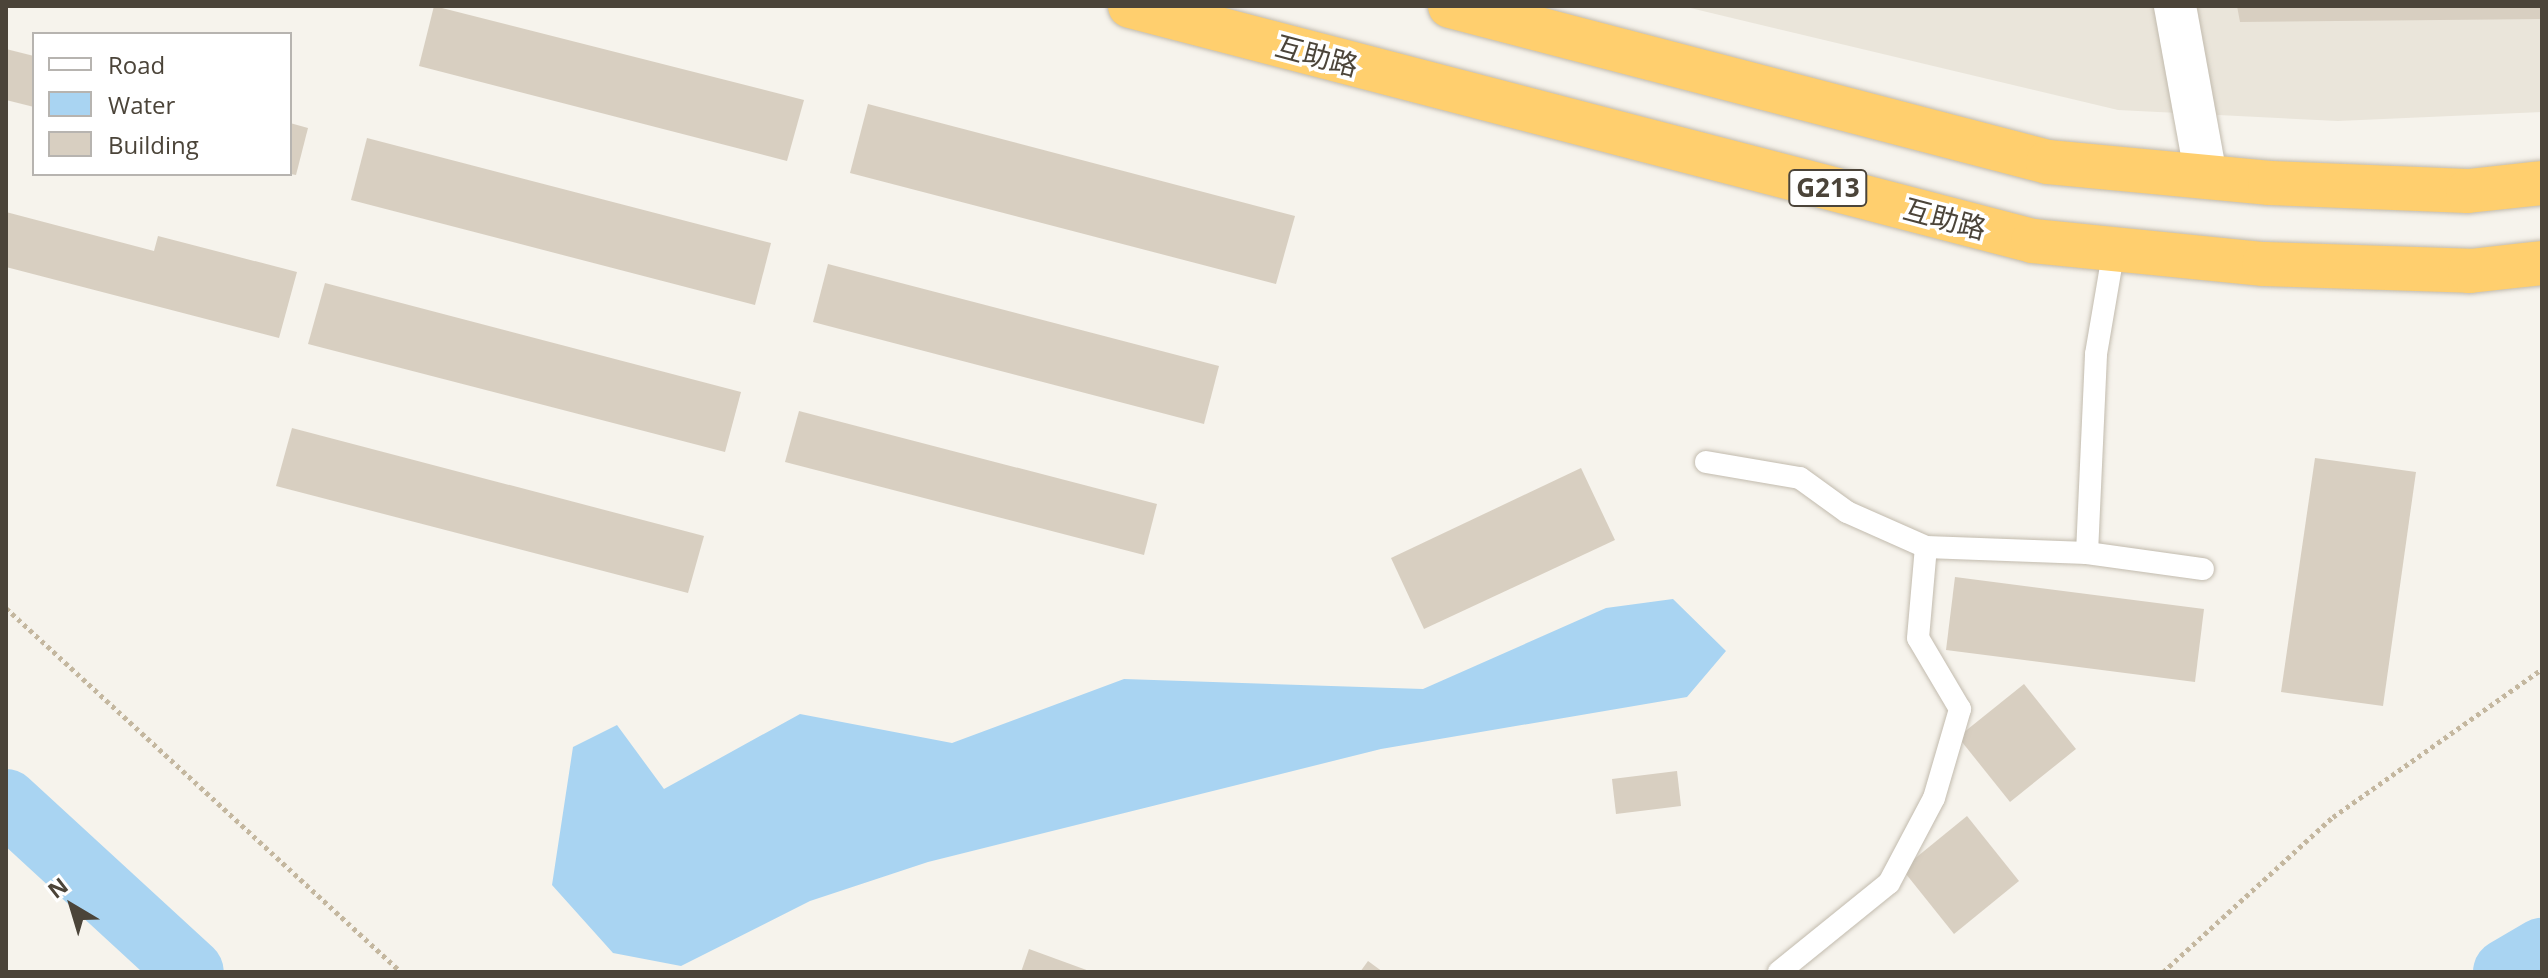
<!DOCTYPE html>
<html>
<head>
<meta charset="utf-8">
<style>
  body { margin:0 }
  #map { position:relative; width:2548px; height:978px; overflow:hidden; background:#f6f3ec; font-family:"Open Sans","Noto Sans SC",sans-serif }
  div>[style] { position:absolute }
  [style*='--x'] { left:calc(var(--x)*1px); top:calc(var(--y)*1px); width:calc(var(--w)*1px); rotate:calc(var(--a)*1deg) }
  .residential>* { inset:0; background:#eae5da }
  .water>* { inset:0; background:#a9d4f2 }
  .river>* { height:66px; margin:-33px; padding:0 33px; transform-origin:33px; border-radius:33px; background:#a9d4f2 }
  .building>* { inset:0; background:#d8cfc1 }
  .path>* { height:5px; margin-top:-2.5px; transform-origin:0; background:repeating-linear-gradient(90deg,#c4b79f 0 4px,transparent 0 8px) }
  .roads { filter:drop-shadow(0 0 2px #c2bbae) drop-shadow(0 0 2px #c2bbae) }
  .lane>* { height:22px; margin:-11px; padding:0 11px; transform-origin:11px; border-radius:11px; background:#fff }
  .street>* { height:42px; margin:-21px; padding:0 21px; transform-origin:21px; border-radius:21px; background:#fff }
  .highway>* { height:44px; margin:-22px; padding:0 22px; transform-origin:22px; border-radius:22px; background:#ffcf6e }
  span { translate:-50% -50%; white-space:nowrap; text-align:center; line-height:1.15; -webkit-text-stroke:7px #fff; paint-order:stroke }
  .shield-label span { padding:2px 6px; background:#fff; border:2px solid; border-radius:6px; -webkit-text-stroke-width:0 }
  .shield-label { font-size:26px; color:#4b4439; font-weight:700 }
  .street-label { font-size:28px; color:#4b4439 }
  .frame { position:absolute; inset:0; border:8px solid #4b4439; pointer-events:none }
  .legend { position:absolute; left:32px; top:32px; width:260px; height:144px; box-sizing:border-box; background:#fff; border:2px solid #b7b4b0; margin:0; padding:10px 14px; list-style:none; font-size:24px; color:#4b4439 }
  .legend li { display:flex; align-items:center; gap:16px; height:40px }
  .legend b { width:40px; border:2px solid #b7b4b0 }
  .north { position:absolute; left:32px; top:866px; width:80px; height:80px; -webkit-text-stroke:6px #fff; paint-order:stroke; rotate:322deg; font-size:22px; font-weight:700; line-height:32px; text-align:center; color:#4b4439 }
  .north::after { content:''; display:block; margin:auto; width:28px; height:36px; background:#4b4439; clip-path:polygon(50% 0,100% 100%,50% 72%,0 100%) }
</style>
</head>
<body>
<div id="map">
  <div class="residential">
    <i style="clip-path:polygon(1682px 6px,2542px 6px,2542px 112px,2338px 121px,2118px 110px)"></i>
  </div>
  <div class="water">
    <i style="clip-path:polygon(1673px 599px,1726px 651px,1687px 697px,1381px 749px,928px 862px,810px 901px,681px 966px,613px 953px,552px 885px,573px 747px,617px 725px,664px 789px,800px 714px,952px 743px,1124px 679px,1423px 689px,1606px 608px)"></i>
  </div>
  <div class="river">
    <i style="--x:6;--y:802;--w:251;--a:42.6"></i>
    <i style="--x:2506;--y:972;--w:42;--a:-30.3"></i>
  </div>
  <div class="building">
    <i style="clip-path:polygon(434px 6px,804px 100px,787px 161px,419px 66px)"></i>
    <i style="clip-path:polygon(2237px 6px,2542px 6px,2542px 19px,2240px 22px)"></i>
    <i style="clip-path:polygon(6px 49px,34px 56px,34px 107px,6px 100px)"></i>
    <i style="clip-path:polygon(868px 104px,1295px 216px,1276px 284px,850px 173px)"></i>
    <i style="clip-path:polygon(290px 123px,308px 128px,296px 175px,290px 174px)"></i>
    <i style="clip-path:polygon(367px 138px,771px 243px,755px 305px,351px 200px)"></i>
    <i style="clip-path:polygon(6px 212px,154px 251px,158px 236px,297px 272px,279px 338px,6px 267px)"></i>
    <i style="clip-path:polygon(828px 264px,1219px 366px,1204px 424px,813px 322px)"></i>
    <i style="clip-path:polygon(325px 283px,741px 392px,725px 452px,308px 344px)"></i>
    <i style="clip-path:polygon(799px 411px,1157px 504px,1144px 555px,785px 462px)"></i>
    <i style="clip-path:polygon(292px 428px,704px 536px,688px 593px,276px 486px)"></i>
    <i style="clip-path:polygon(2315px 458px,2416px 472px,2383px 706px,2281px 692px)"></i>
    <i style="clip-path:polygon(1581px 468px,1615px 540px,1424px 629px,1391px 558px)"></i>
    <i style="clip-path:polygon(1955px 577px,2204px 609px,2195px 682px,1946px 650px)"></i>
    <i style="clip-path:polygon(2024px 684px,2076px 749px,2010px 802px,1958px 737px)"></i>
    <i style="clip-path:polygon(1677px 771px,1681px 806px,1616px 814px,1612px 779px)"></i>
    <i style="clip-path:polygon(1967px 816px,2019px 881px,1954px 934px,1902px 869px)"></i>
    <i style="clip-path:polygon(1029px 949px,1092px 972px,1021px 972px)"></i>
    <i style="clip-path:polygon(1368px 961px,1383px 972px,1360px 972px)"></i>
  </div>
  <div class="path">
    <i style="--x:6;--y:608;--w:537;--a:42.66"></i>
    <i style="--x:2163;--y:972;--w:230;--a:-42.4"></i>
    <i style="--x:2333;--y:817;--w:256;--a:-35.3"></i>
  </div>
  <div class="roads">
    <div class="lane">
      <i style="--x:1706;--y:462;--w:95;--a:9.7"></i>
      <i style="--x:1800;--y:478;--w:58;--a:35.9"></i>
      <i style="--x:1847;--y:512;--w:86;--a:23.9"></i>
      <i style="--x:1926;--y:547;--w:161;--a:2.1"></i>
      <i style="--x:2087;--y:553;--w:117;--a:7.9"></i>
      <i style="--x:2087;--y:553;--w:199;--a:-87.4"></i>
      <i style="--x:2096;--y:354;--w:107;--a:-80.3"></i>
      <i style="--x:1779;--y:972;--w:141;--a:-39"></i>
      <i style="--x:1889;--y:883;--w:96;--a:-62.1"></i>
      <i style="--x:1934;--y:798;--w:93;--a:-73.7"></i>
      <i style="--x:1960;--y:709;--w:82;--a:-120.6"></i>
      <i style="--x:1918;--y:638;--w:91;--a:-85"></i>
    </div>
    <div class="street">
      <i style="--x:2175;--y:6;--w:174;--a:79.7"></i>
    </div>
    <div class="highway">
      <i style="--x:1130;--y:6;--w:933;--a:14.59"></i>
      <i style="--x:2033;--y:241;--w:232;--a:5.7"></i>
      <i style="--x:2264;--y:264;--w:206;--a:1.9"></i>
      <i style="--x:2470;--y:271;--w:72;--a:-6.3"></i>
      <i style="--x:1450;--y:6;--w:618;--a:14.62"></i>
      <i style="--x:2048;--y:162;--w:223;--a:5.4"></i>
      <i style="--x:2270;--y:183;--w:198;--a:2.3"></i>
      <i style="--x:2468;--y:191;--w:74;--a:-6.2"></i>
    </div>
  </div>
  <div class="shield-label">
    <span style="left:1828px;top:188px">G213</span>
  </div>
  <div class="street-label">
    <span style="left:1317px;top:55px;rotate:15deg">互助路</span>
    <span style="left:1945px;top:218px;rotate:15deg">互助路</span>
  </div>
  <div class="frame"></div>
  <ul class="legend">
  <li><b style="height:10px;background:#fff"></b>Road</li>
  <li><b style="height:22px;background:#a9d4f2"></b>Water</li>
  <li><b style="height:22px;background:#d8cfc1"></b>Building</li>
  </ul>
  <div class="north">N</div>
</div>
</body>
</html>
